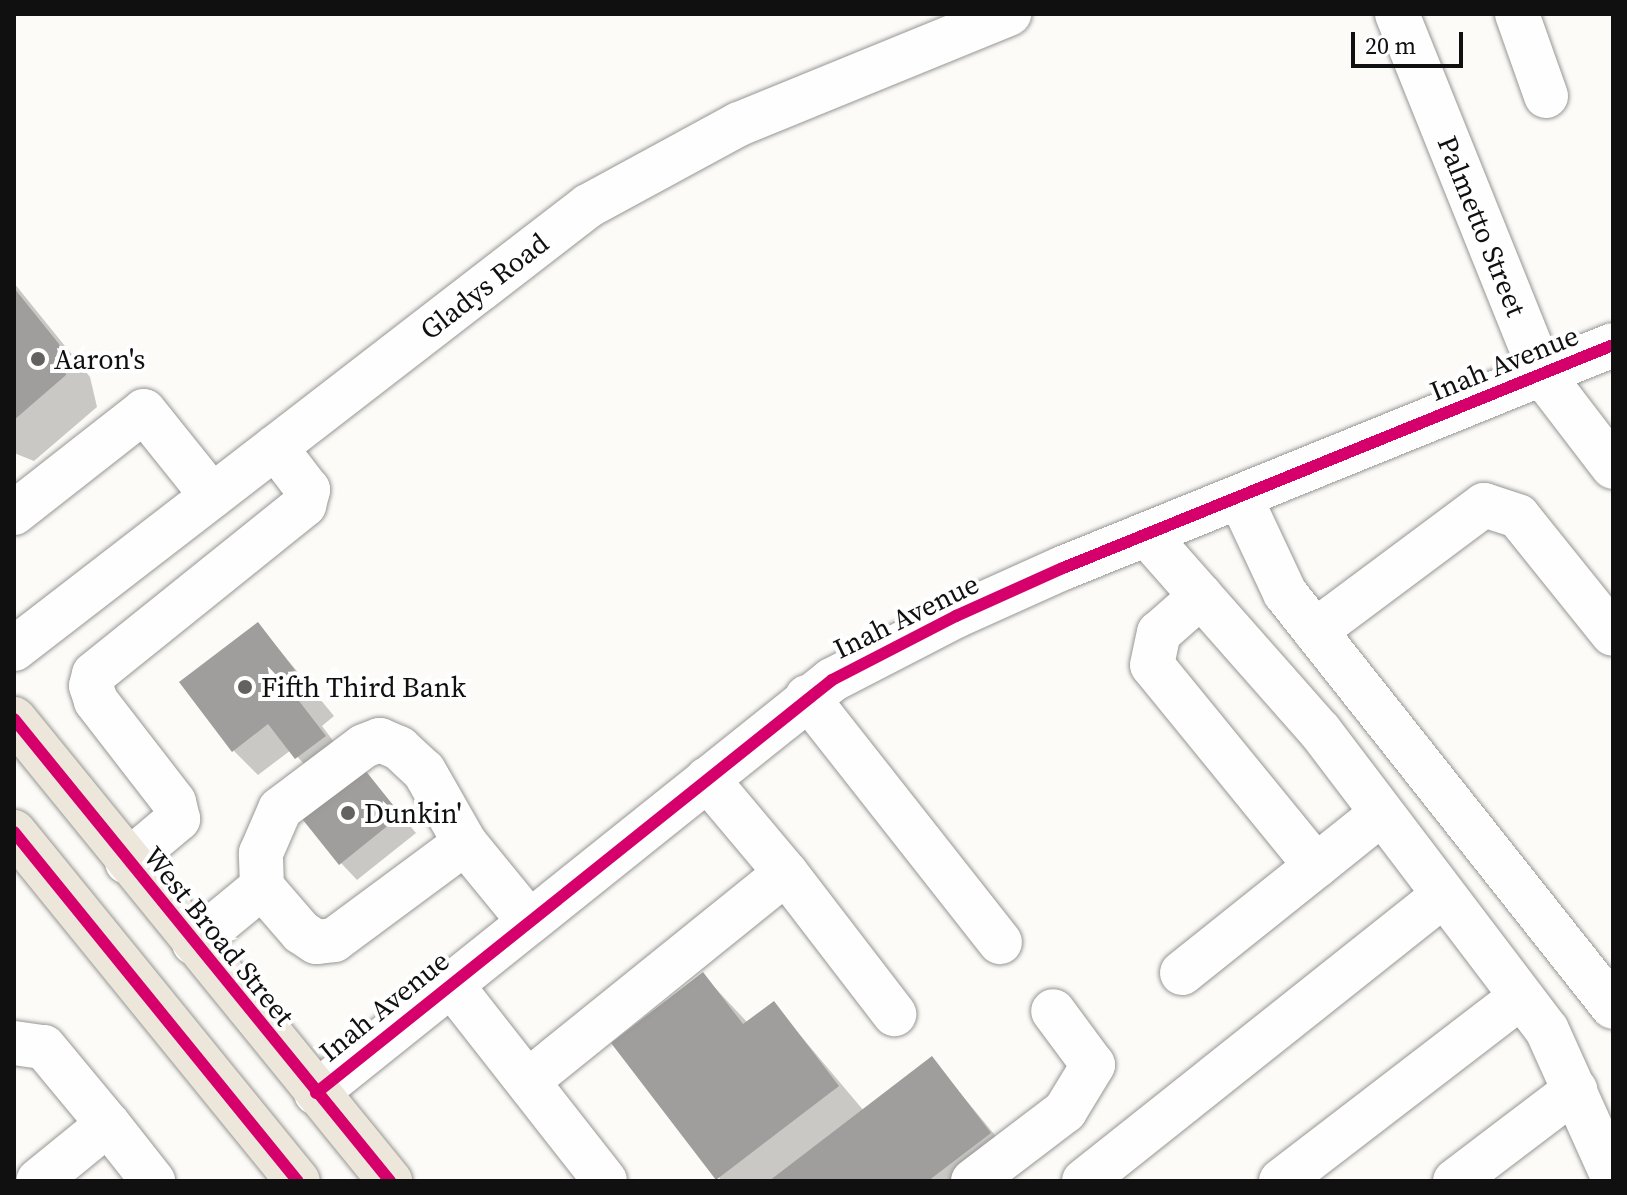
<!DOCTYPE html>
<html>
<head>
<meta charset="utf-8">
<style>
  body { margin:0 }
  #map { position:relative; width:1627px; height:1195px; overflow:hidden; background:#fcfbf7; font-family:"Source Serif 4",serif }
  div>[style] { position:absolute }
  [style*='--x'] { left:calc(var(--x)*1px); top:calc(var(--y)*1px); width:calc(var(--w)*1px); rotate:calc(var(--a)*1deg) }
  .shadow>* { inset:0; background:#0003 }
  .building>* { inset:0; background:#a09e9c }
  .roads { filter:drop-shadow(0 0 2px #969694) drop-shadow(0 0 2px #969694) }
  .minor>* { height:44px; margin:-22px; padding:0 22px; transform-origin:22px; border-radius:22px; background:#fffefe }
  .major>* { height:44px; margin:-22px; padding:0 22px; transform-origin:22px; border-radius:22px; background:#ede7db }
  .cycleway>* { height:12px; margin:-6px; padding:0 6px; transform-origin:6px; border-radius:6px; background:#d6006c }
  .dots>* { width:22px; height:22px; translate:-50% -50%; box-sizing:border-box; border:4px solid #fff; border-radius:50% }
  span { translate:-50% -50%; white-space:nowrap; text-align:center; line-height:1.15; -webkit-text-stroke:8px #fff; paint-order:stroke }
  .street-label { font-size:28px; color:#101010 }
  .poi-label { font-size:28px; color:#101010 }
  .left { translate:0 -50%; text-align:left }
  .frame { position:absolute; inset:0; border:16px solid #101010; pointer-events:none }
  .scale { position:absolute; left:1351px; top:32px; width:112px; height:36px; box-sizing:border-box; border:4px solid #101010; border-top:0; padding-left:10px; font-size:24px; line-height:28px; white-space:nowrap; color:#101010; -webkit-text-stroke:6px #fff; paint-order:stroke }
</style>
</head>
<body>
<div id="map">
  <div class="shadow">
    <i style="clip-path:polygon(14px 283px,90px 377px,97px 407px,34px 461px,14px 453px)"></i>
    <i style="clip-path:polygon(258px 624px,334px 716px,322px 726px,349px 762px,321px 782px,291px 750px,258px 775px,234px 751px)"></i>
    <i style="clip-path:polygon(357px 762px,416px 833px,357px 880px,341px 863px)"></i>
    <i style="clip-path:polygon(703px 975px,748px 1023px,773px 1003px,864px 1111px,932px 1059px,1014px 1158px,984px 1181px,720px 1181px)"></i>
  </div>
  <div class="building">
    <i style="clip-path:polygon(14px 288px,59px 344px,66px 375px,14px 420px)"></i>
    <i style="clip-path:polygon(258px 622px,311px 691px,299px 701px,326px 736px,295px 759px,268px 724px,232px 752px,179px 682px)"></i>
    <i style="clip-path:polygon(357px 760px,401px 815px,339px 865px,295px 810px)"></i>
    <i style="clip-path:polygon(703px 972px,743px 1024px,774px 1001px,839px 1086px,716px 1180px,611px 1043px)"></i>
    <i style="clip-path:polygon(932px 1056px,991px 1133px,928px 1181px,769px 1181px)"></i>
  </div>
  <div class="roads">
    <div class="minor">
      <i style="--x:1397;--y:14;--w:388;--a:68.1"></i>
      <i style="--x:1542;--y:374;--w:117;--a:52.6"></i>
      <i style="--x:1517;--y:14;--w:87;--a:70.5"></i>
      <i style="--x:1240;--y:497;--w:106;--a:64.9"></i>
      <i style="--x:1285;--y:593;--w:528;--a:51.61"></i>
      <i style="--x:14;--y:513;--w:165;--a:-38.1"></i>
      <i style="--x:144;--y:411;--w:109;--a:51.3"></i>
      <i style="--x:1147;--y:535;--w:261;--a:48.6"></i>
      <i style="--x:1320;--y:731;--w:375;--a:52.8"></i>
      <i style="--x:1547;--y:1030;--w:161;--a:65.8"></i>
      <i style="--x:1315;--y:631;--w:211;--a:-36.7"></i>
      <i style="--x:1484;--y:505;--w:36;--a:18"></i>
      <i style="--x:1518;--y:516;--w:151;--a:51.2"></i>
      <i style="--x:14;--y:649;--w:725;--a:-37.66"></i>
      <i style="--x:588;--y:206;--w:172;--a:-28.5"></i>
      <i style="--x:739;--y:124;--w:292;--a:-22.2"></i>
      <i style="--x:807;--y:697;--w:312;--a:51.8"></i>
      <i style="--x:707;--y:779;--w:123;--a:50"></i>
      <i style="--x:127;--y:862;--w:67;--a:-40.1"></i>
      <i style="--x:178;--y:819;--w:17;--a:-103"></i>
      <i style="--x:174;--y:802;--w:128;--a:-127.7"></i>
      <i style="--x:96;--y:701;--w:16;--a:-108"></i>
      <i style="--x:91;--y:686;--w:12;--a:-76"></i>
      <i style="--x:94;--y:674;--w:270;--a:-38.8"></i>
      <i style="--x:304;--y:505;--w:16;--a:-75"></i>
      <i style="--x:308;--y:490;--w:54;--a:-127.5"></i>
      <i style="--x:1316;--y:866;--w:83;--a:-38.7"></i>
      <i style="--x:262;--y:887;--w:34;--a:-92"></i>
      <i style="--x:261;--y:853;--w:48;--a:-66.6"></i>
      <i style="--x:280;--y:809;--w:105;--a:-36.9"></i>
      <i style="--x:364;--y:746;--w:17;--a:-21"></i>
      <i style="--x:380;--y:740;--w:21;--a:23"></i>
      <i style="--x:399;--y:748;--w:34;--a:43"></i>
      <i style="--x:424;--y:771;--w:83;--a:60.3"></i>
      <i style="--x:194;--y:943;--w:88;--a:-39.5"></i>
      <i style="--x:262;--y:887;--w:60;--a:49.1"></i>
      <i style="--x:301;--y:932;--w:18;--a:34"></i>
      <i style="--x:316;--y:942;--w:18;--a:-6"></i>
      <i style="--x:334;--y:940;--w:163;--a:-36.5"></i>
      <i style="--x:465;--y:843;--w:99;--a:50.7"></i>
      <i style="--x:1182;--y:973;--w:171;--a:-38.6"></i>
      <i style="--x:1316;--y:866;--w:259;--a:-129.2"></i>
      <i style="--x:1152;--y:665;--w:33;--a:-78"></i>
      <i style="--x:1159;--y:633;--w:56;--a:-41.4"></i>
      <i style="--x:450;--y:983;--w:251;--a:51.9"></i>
      <i style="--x:14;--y:1043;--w:30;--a:8"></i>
      <i style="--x:44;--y:1047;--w:100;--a:50.3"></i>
      <i style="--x:108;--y:1124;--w:90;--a:140.8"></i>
      <i style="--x:528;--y:1081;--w:331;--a:-38.9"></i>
      <i style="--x:786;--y:873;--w:178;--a:52.5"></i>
      <i style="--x:316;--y:1093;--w:661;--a:-38.67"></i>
      <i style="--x:832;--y:680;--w:140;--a:-27.3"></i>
      <i style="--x:956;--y:616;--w:117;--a:-24.2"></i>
      <i style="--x:1063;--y:568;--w:593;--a:-22.07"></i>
      <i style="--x:108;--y:1124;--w:73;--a:51.7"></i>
      <i style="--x:973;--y:1181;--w:116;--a:-37.3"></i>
      <i style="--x:1065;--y:1111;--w:54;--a:-58.7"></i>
      <i style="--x:1093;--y:1065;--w:67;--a:-126.5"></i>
      <i style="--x:1084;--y:1181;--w:456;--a:-38.5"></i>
      <i style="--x:1281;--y:1181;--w:302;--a:-37.5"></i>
      <i style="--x:1455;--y:1181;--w:151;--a:-37.2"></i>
    </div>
    <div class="major">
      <i style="--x:14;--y:719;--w:596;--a:50.86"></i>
      <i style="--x:14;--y:832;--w:450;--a:50.9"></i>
    </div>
  </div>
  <div class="cycleway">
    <i style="--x:14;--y:719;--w:596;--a:50.86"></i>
    <i style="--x:14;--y:832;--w:450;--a:50.9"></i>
    <i style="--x:316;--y:1093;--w:661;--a:-38.67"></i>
    <i style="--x:832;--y:680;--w:140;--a:-27.3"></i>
    <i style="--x:956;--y:616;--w:117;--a:-24.2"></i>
    <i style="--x:1063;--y:568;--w:593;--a:-22.07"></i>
  </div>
  <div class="dots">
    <i style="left:38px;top:359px;background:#636261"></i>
    <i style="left:245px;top:687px;background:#636261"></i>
    <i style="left:348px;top:813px;background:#636261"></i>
  </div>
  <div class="street-label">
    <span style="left:1482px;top:226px;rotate:68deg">Palmetto Street</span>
    <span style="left:484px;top:286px;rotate:-38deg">Gladys Road</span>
    <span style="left:1504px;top:363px;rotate:-22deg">Inah Avenue</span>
    <span style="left:906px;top:616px;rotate:-26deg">Inah Avenue</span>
    <span style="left:219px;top:936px;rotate:51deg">West Broad Street</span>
    <span style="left:384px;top:1006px;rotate:-39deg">Inah Avenue</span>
  </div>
  <div class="poi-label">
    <span class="left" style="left:54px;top:359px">Aaron's</span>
    <span class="left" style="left:261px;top:687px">Fifth Third Bank</span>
    <span class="left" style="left:364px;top:813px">Dunkin'</span>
  </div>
  <div class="frame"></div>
  <div class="scale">20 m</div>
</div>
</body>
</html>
